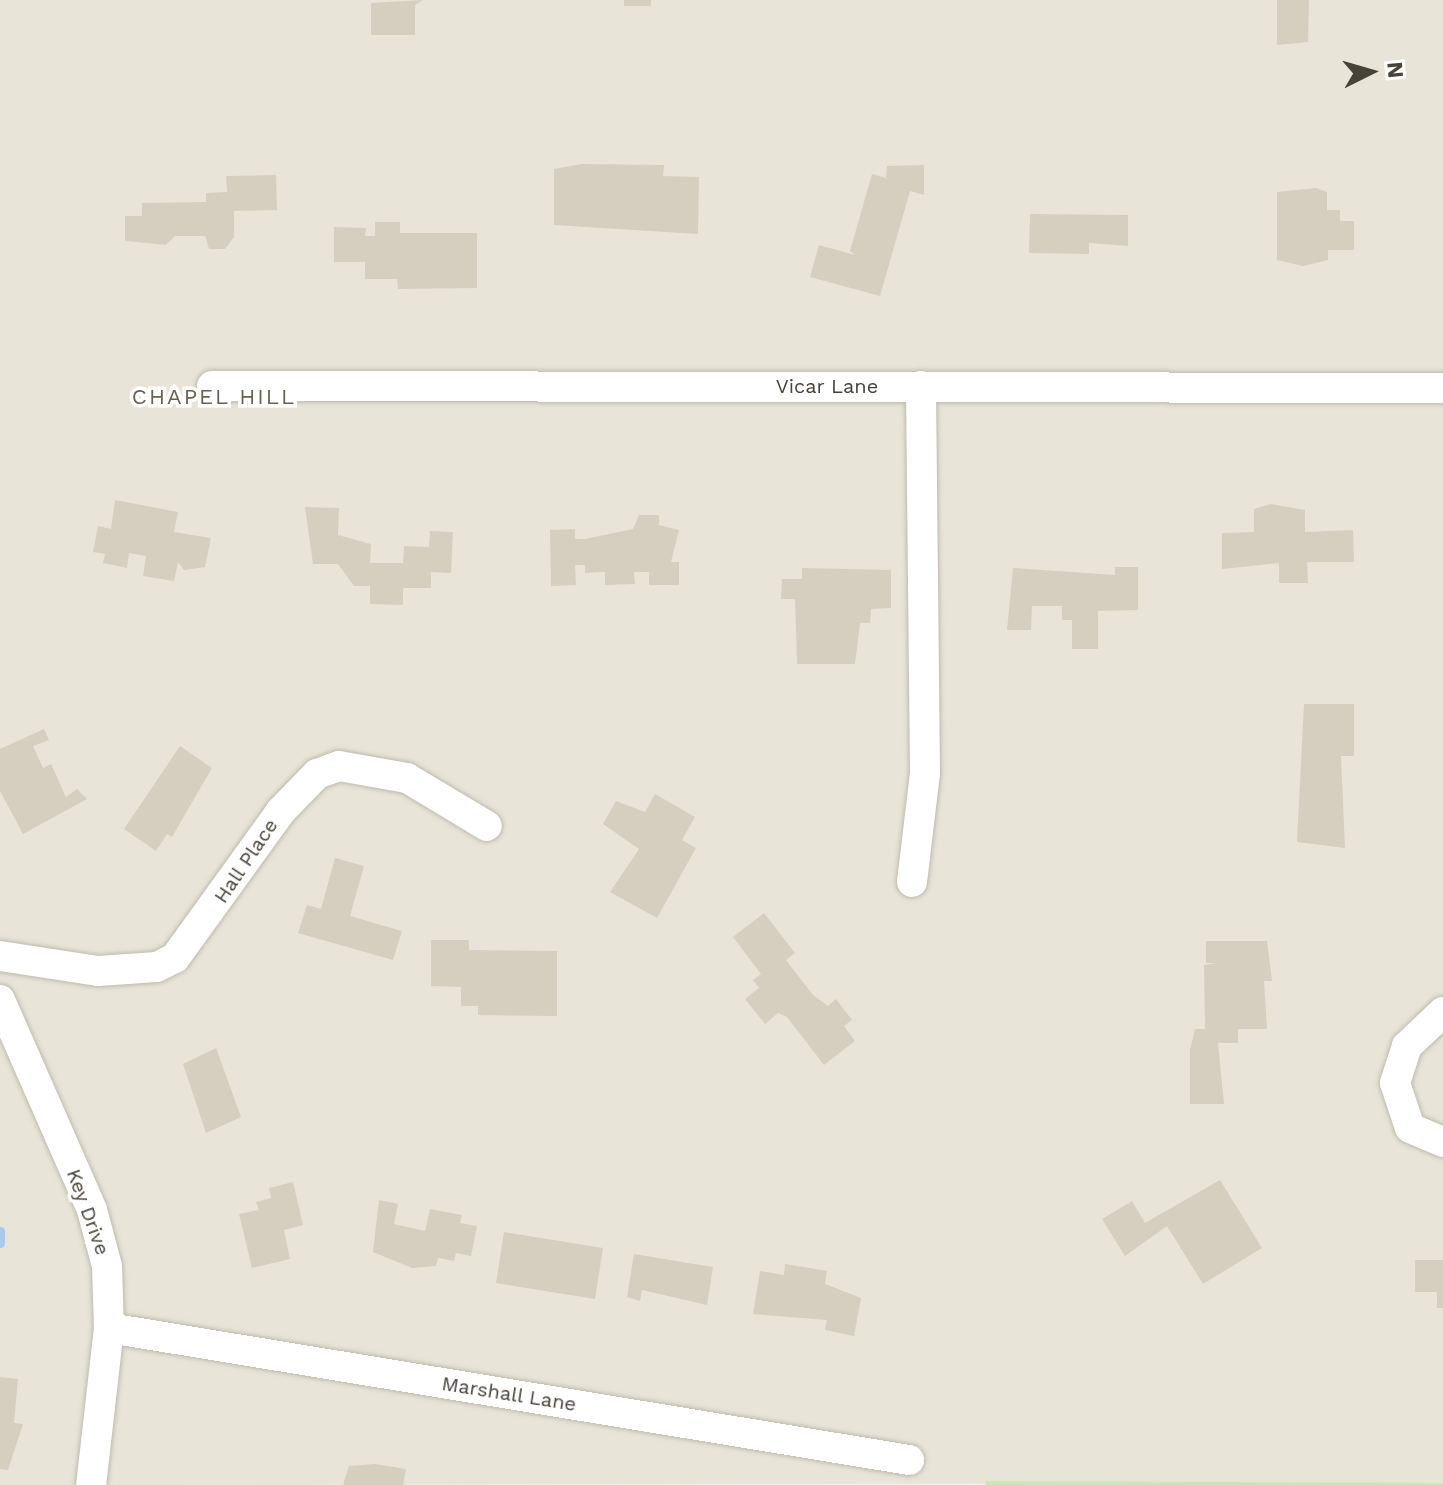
<!DOCTYPE html>
<html>
<head>
<meta charset="utf-8">
<style>
  body { margin:0 }
  #map { position:relative; width:1443px; height:1485px; overflow:hidden; background:#f4f2ea; font-family:"Work Sans",sans-serif }
  div>[style] { position:absolute }
  [style*='--x'] { left:calc(var(--x)*1px); top:calc(var(--y)*1px); width:calc(var(--w)*1px); rotate:calc(var(--a)*1deg) }
  .residential>* { inset:0; background:#e8e4d8 }
  .green>* { inset:0; background:#cae6b5 }
  .stream>* { height:9px; margin:-4.5px; padding:0 4.5px; transform-origin:4.5px; border-radius:4.5px; background:#aacaed }
  .building>* { inset:0; background:#d5cfc0 }
  .roads { filter:drop-shadow(0 0 2px #bfbbad) drop-shadow(0 0 2px #bfbbad) }
  .minor>* { height:30px; margin:-15px; padding:0 15px; transform-origin:15px; border-radius:15px; background:#fff }
  span { translate:-50% -50%; white-space:nowrap; text-align:center; line-height:1.15; -webkit-text-stroke:7px #fff; paint-order:stroke }
  .street-label { font-size:20px; color:#484338 }
  .neighbourhood-label { font-size:22px; color:#6a6250; letter-spacing:2px }
  .north { position:absolute; left:1331px; top:32px; width:80px; height:80px; -webkit-text-stroke:6px #fff; paint-order:stroke; rotate:85deg; font-size:22px; font-weight:700; line-height:32px; text-align:center; color:#484338 }
  .north::after { content:''; display:block; margin:auto; width:28px; height:36px; background:#484338; clip-path:polygon(50% 0,100% 100%,50% 72%,0 100%) }
</style>
</head>
<body>
<div id="map">
  <div class="residential">
    <i style="clip-path:polygon(0 0,1443px 0,1443px 1483px,0 1485px)"></i>
  </div>
  <div class="green">
    <i style="clip-path:polygon(986px 1481px,1443px 1483px,1443px 1485px,985px 1485px)"></i>
  </div>
  <div class="stream">
    <i style="--x:0;--y:1231;--w:12;--a:90"></i>
  </div>
  <div class="building">
    <i style="clip-path:polygon(423px 0,415px 5px,415px 35px,371px 35px,371px 3px)"></i>
    <i style="clip-path:polygon(624px 0,651px 0,651px 6px,624px 6px)"></i>
    <i style="clip-path:polygon(1277px 0,1309px 0,1308px 42px,1277px 45px)"></i>
    <i style="clip-path:polygon(582px 164px,664px 165px,663px 176px,699px 177px,698px 234px,554px 225px,554px 169px)"></i>
    <i style="clip-path:polygon(924px 165px,924px 195px,910px 191px,880px 296px,810px 277px,819px 245px,855px 255px,850px 251px,872px 174px,886px 178px,887px 166px)"></i>
    <i style="clip-path:polygon(276px 175px,277px 210px,234px 211px,234px 237px,225px 249px,209px 249px,205px 236px,175px 236px,166px 245px,125px 241px,125px 216px,142px 216px,142px 203px,206px 202px,206px 193px,227px 192px,226px 176px)"></i>
    <i style="clip-path:polygon(1316px 188px,1327px 192px,1327px 210px,1340px 210px,1340px 221px,1354px 221px,1354px 250px,1328px 250px,1328px 260px,1303px 266px,1277px 260px,1277px 192px)"></i>
    <i style="clip-path:polygon(1030px 214px,1128px 215px,1128px 246px,1089px 243px,1089px 254px,1029px 253px)"></i>
    <i style="clip-path:polygon(375px 222px,400px 222px,400px 233px,477px 233px,477px 288px,398px 289px,397px 279px,365px 279px,365px 262px,334px 262px,334px 227px,366px 228px,365px 236px,375px 236px)"></i>
    <i style="clip-path:polygon(115px 500px,178px 512px,174px 532px,211px 538px,205px 567px,184px 570px,178px 562px,174px 581px,143px 576px,146px 556px,129px 553px,127px 568px,103px 563px,105px 554px,93px 552px,98px 526px,111px 529px)"></i>
    <i style="clip-path:polygon(1271px 504px,1305px 510px,1305px 532px,1353px 530px,1354px 562px,1307px 562px,1308px 583px,1279px 583px,1279px 563px,1222px 569px,1222px 533px,1254px 532px,1254px 509px)"></i>
    <i style="clip-path:polygon(305px 507px,339px 508px,338px 535px,371px 544px,370px 563px,403px 563px,404px 546px,429px 547px,430px 531px,453px 532px,451px 573px,431px 572px,431px 588px,403px 588px,403px 605px,370px 604px,370px 586px,354px 586px,338px 564px,313px 564px)"></i>
    <i style="clip-path:polygon(639px 515px,659px 515px,659px 525px,679px 530px,671px 562px,679px 562px,679px 585px,649px 585px,649px 572px,634px 572px,635px 584px,605px 585px,605px 572px,585px 573px,585px 565px,575px 565px,576px 585px,551px 586px,550px 530px,575px 529px,575px 539px,585px 539px,633px 529px)"></i>
    <i style="clip-path:polygon(1115px 567px,1138px 567px,1138px 610px,1098px 611px,1098px 649px,1072px 649px,1072px 620px,1062px 620px,1062px 606px,1032px 606px,1031px 630px,1007px 630px,1013px 568px,1115px 575px)"></i>
    <i style="clip-path:polygon(802px 568px,891px 570px,891px 608px,871px 609px,870px 623px,860px 623px,855px 664px,797px 664px,795px 599px,781px 599px,782px 579px,802px 579px)"></i>
    <i style="clip-path:polygon(1304px 704px,1354px 704px,1354px 756px,1341px 756px,1345px 848px,1297px 842px)"></i>
    <i style="clip-path:polygon(44px 729px,49px 740px,33px 746px,43px 768px,51px 764px,66px 797px,77px 789px,87px 799px,23px 834px,0 791px,0 749px)"></i>
    <i style="clip-path:polygon(180px 746px,212px 768px,172px 837px,167px 834px,156px 851px,124px 829px)"></i>
    <i style="clip-path:polygon(655px 794px,695px 817px,682px 840px,696px 848px,657px 918px,610px 892px,639px 849px,603px 824px,616px 801px,645px 812px)"></i>
    <i style="clip-path:polygon(335px 858px,364px 866px,350px 916px,402px 931px,393px 960px,298px 933px,307px 905px,321px 909px)"></i>
    <i style="clip-path:polygon(764px 913px,795px 953px,786px 960px,813px 995px,828px 1006px,836px 999px,852px 1020px,844px 1026px,855px 1041px,824px 1065px,787px 1017px,778px 1013px,765px 1024px,745px 999px,759px 988px,753px 980px,761px 974px,733px 937px)"></i>
    <i style="clip-path:polygon(431px 940px,469px 940px,469px 950px,557px 951px,557px 1016px,478px 1015px,478px 1006px,461px 1006px,461px 987px,431px 986px)"></i>
    <i style="clip-path:polygon(1206px 941px,1267px 941px,1272px 981px,1264px 981px,1267px 1029px,1238px 1029px,1238px 1043px,1218px 1043px,1224px 1104px,1190px 1104px,1190px 1050px,1195px 1029px,1205px 1029px,1204px 965px,1216px 963px,1206px 963px)"></i>
    <i style="clip-path:polygon(216px 1048px,241px 1117px,206px 1133px,183px 1064px)"></i>
    <i style="clip-path:polygon(1220px 1180px,1262px 1248px,1203px 1284px,1167px 1226px,1125px 1256px,1102px 1219px,1132px 1201px,1145px 1223px)"></i>
    <i style="clip-path:polygon(293px 1182px,303px 1225px,284px 1230px,290px 1259px,252px 1268px,239px 1214px,259px 1210px,256px 1202px,271px 1198px,269px 1188px)"></i>
    <i style="clip-path:polygon(379px 1200px,398px 1204px,394px 1224px,425px 1231px,430px 1209px,462px 1215px,460px 1223px,477px 1226px,471px 1256px,456px 1253px,454px 1261px,438px 1258px,436px 1266px,412px 1268px,373px 1252px)"></i>
    <i style="clip-path:polygon(504px 1232px,603px 1248px,595px 1299px,496px 1283px)"></i>
    <i style="clip-path:polygon(634px 1254px,713px 1267px,707px 1305px,642px 1290px,640px 1301px,627px 1297px)"></i>
    <i style="clip-path:polygon(1415px 1260px,1443px 1260px,1443px 1308px,1437px 1308px,1437px 1292px,1415px 1292px)"></i>
    <i style="clip-path:polygon(785px 1264px,827px 1271px,825px 1284px,861px 1298px,854px 1336px,825px 1330px,827px 1320px,753px 1314px,760px 1271px,784px 1275px)"></i>
    <i style="clip-path:polygon(0 1377px,18px 1379px,14px 1423px,23px 1424px,8px 1470px,0 1469px)"></i>
    <i style="clip-path:polygon(375px 1464px,406px 1469px,403px 1485px,343px 1485px,349px 1466px)"></i>
  </div>
  <div class="roads">
    <div class="minor">
      <i style="--x:212;--y:386;--w:1231;--a:0.09"></i>
      <i style="--x:912;--y:882;--w:110;--a:-83.2"></i>
      <i style="--x:925;--y:773;--w:387;--a:-90.6"></i>
      <i style="--x:0;--y:956;--w:99;--a:8.7"></i>
      <i style="--x:98;--y:971;--w:59;--a:-3.9"></i>
      <i style="--x:157;--y:967;--w:20;--a:-27"></i>
      <i style="--x:175;--y:958;--w:181;--a:-54.2"></i>
      <i style="--x:281;--y:811;--w:52;--a:-45.8"></i>
      <i style="--x:317;--y:774;--w:23;--a:-20"></i>
      <i style="--x:339;--y:766;--w:69;--a:10"></i>
      <i style="--x:407;--y:778;--w:93;--a:31"></i>
      <i style="--x:0;--y:1000;--w:229;--a:66.3"></i>
      <i style="--x:92;--y:1210;--w:58;--a:75"></i>
      <i style="--x:107;--y:1266;--w:62;--a:88.2"></i>
      <i style="--x:109;--y:1328;--w:158;--a:96.5"></i>
      <i style="--x:1443;--y:1012;--w:50;--a:136.6"></i>
      <i style="--x:1407;--y:1046;--w:39;--a:108"></i>
      <i style="--x:1395;--y:1083;--w:47;--a:71.6"></i>
      <i style="--x:1410;--y:1128;--w:36;--a:23"></i>
      <i style="--x:109;--y:1328;--w:811;--a:9.37"></i>
    </div>
  </div>
  <div class="street-label">
    <span style="left:827px;top:386px">Vicar Lane</span>
    <span style="left:246px;top:861px;rotate:-56deg">Hall Place</span>
    <span style="left:88px;top:1212px;rotate:70deg">Key Drive</span>
    <span style="left:509px;top:1394px;rotate:9deg">Marshall Lane</span>
  </div>
  <div class="neighbourhood-label">
    <span style="left:214px;top:397px">CHAPEL HILL</span>
  </div>
  <div class="north">N</div>
</div>
</body>
</html>
